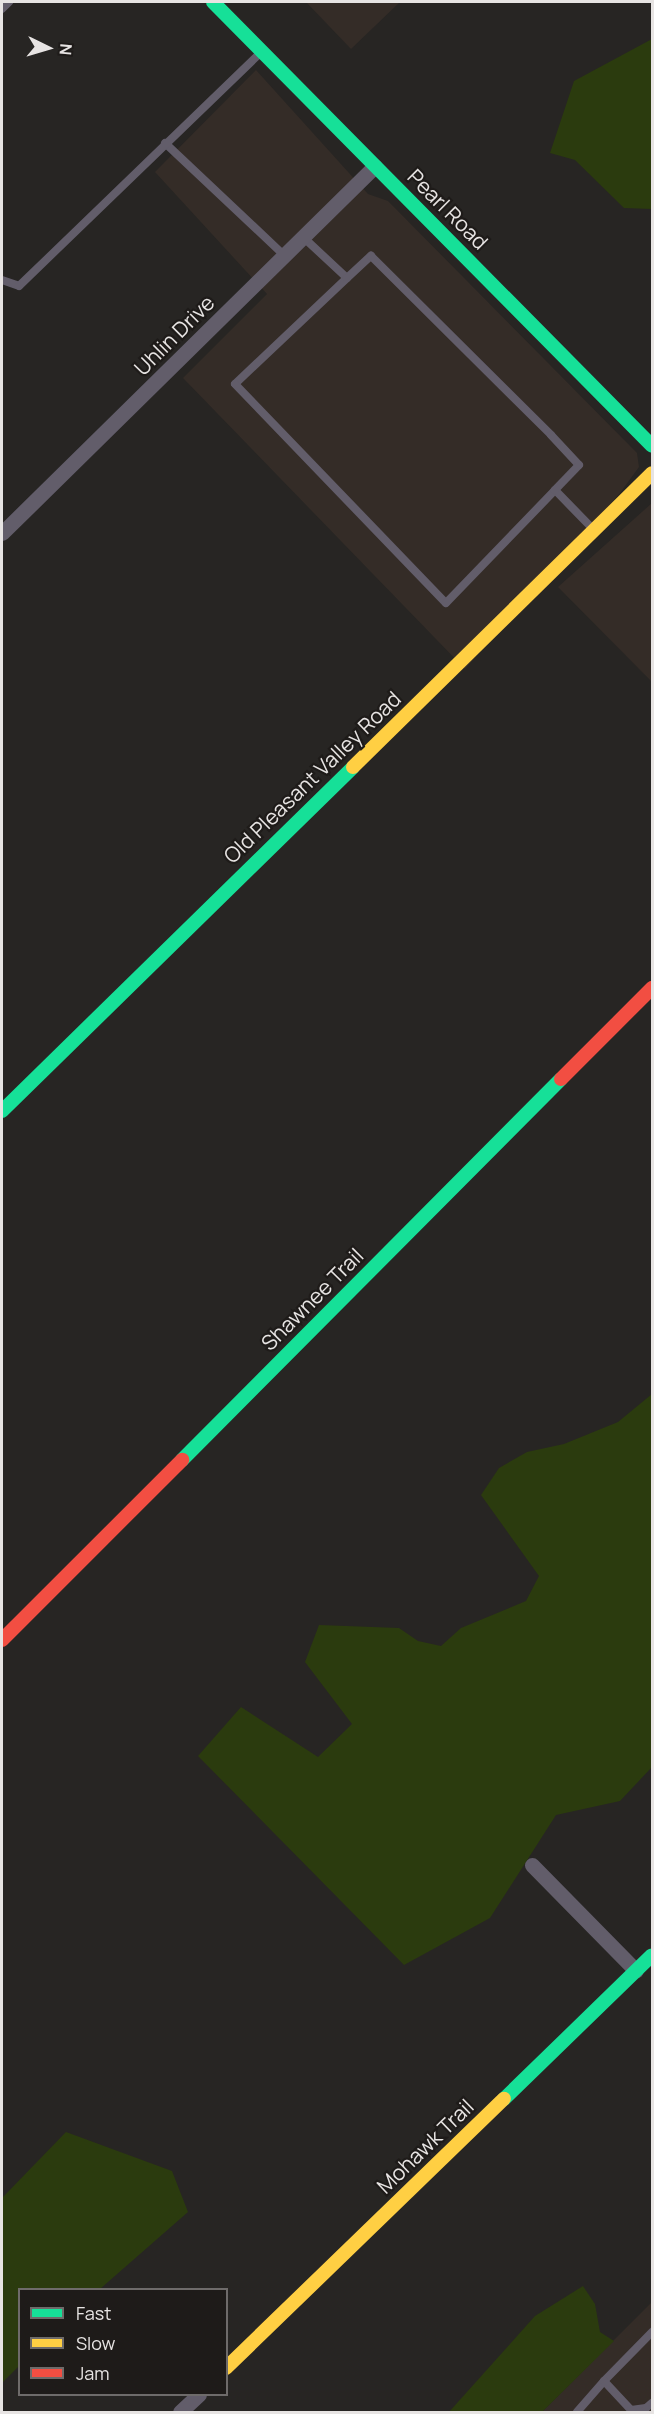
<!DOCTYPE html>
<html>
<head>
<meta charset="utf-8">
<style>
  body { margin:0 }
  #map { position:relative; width:654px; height:2414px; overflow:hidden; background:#272523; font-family:Manrope,sans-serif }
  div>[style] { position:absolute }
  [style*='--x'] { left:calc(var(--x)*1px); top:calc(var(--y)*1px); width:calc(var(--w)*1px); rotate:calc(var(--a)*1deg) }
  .built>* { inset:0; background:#342c27 }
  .green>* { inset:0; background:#2b3b0e }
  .lane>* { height:8px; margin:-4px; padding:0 4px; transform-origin:4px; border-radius:4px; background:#625d6a }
  .street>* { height:15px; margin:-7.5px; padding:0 7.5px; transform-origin:7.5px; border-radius:7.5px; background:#625d6a }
  .fast>* { height:14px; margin:-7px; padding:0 7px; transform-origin:7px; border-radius:7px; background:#16e098 }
  .slow>* { height:14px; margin:-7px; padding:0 7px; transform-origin:7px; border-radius:7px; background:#ffcf43 }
  .jam>* { height:14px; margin:-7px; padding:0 7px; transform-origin:7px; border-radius:7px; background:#f24e42 }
  span { translate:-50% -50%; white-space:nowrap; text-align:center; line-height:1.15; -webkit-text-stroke:4.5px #1e1b19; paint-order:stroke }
  .street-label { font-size:21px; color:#e7e4e3 }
  .frame { position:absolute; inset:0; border:3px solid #e7e4e3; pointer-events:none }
  .legend { position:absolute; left:18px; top:2288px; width:210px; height:108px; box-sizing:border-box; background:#1e1b19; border:2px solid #6e6b6a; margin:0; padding:8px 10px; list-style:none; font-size:18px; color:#e7e4e3 }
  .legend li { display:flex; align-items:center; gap:12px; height:30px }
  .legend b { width:30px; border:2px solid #6e6b6a }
  .north { position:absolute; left:18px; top:18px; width:60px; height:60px; -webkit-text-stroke:4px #1e1b19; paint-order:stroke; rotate:95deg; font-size:16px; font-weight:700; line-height:24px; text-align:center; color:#e7e4e3 }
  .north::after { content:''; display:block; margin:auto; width:21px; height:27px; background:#e7e4e3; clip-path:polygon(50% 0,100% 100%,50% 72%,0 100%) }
</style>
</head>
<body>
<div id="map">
  <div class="built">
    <i style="clip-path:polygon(306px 2px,400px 2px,351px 49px)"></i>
    <i style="clip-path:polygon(256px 70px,368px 194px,388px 201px,637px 453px,639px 467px,620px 493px,465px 669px,183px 378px,267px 294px,155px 172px)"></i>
    <i style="clip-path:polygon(652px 503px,652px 682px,558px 587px)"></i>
    <i style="clip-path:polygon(652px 2302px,652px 2412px,542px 2412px)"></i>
  </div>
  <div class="green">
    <i style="clip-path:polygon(652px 39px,652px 209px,624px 208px,575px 160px,550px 153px,574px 81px)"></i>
    <i style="clip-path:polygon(652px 1394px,652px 1767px,620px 1801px,556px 1815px,490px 1918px,404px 1965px,198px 1756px,241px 1707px,318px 1757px,352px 1724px,305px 1662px,319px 1625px,399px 1628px,418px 1641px,441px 1646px,461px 1628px,526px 1601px,539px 1576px,481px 1495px,499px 1468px,527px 1452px,564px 1444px,618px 1422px)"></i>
    <i style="clip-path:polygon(66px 2132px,172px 2171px,188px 2212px,100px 2289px,20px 2290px,19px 2366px,2px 2383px,2px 2198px)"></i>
    <i style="clip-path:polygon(583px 2286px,595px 2304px,600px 2332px,614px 2341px,542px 2412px,449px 2412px,535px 2316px)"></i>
  </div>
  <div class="lane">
    <i style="--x:2;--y:9;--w:10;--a:-45"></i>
    <i style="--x:165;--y:143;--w:163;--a:43.3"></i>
    <i style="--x:303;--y:237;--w:60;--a:43"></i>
    <i style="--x:347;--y:278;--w:154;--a:136.6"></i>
    <i style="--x:235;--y:384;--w:304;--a:46.1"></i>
    <i style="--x:446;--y:603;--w:157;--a:-46"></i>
    <i style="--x:555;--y:490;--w:53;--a:45.8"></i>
    <i style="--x:347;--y:278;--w:33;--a:-43"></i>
    <i style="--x:371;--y:256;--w:254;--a:44.8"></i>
    <i style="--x:551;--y:435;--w:41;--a:47"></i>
    <i style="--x:579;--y:465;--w:35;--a:134"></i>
    <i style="--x:2;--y:280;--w:18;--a:19"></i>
    <i style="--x:19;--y:286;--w:334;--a:-44"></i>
    <i style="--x:604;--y:2381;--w:69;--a:-45.6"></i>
    <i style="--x:577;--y:2412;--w:41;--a:-48.9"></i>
    <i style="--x:604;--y:2381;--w:40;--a:47"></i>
    <i style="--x:631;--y:2410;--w:15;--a:-8"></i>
    <i style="--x:646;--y:2408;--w:8;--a:-40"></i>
  </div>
  <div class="street">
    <i style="--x:2;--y:533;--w:523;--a:-44.54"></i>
    <i style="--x:532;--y:1865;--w:148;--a:45.5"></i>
    <i style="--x:180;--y:2412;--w:26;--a:-43"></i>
  </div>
  <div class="fast">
    <i style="--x:213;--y:2;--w:624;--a:45.32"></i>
    <i style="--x:2;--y:1111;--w:491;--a:-44.4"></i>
    <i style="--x:182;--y:1460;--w:537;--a:-45.15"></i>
    <i style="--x:504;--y:2099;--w:206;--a:-44.2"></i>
  </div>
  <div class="slow">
    <i style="--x:353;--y:767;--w:419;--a:-44.5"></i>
    <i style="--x:226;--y:2368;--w:387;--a:-44.1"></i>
  </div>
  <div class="jam">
    <i style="--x:561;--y:1079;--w:129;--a:-45"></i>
    <i style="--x:2;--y:1640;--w:255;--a:-45"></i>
  </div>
  <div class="street-label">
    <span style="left:448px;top:209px;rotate:45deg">Pearl Road</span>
    <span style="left:174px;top:335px;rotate:-45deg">Uhlin Drive</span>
    <span style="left:312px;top:777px;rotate:-44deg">Old Pleasant Valley Road</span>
    <span style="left:312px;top:1299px;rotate:-45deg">Shawnee Trail</span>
    <span style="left:425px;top:2146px;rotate:-44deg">Mohawk Trail</span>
  </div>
  <div class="frame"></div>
  <ul class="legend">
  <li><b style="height:8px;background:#16e098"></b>Fast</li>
  <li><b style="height:8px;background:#ffcf43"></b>Slow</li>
  <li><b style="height:8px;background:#f24e42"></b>Jam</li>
  </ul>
  <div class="north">N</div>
</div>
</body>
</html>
